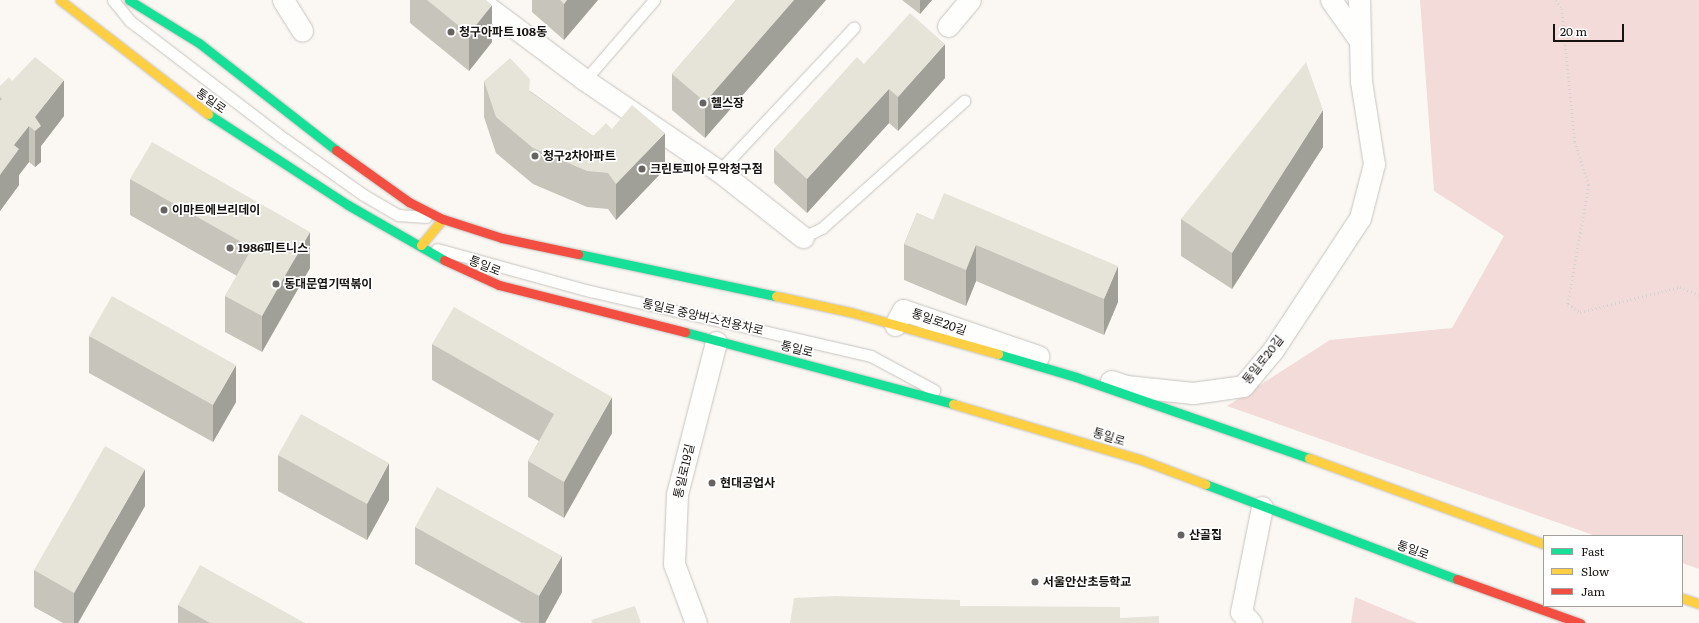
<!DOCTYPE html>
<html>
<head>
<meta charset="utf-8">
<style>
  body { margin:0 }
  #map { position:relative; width:1699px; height:623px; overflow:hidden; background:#fbf8f4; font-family:Literata,"Noto Sans KR",serif }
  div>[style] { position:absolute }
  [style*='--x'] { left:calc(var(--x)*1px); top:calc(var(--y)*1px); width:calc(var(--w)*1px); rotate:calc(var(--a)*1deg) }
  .green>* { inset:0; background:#f3dbd9 }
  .path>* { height:2.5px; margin-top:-1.25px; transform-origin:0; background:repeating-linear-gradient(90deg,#d6d4d3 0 1px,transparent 0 4px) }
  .roads { filter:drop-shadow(0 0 1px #c7c4c0) drop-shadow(0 0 1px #c7c4c0) }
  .lane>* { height:11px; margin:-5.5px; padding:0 5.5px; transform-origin:5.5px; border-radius:5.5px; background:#fefefd }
  .street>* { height:21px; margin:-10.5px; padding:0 10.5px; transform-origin:10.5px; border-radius:10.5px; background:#fefefd }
  .fast>* { height:9px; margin:-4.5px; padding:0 4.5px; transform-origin:4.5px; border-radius:4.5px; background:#16e098 }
  .slow>* { height:9px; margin:-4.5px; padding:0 4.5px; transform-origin:4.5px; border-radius:4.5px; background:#ffcf43 }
  .jam>* { height:9px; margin:-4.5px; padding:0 4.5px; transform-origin:4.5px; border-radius:4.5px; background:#f24e42 }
  .wall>* { inset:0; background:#c6c4bb }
  .shaded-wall>* { inset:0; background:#a1a098 }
  .building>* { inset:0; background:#e6e4d9 }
  .dots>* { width:11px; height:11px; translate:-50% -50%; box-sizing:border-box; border:2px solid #fff; border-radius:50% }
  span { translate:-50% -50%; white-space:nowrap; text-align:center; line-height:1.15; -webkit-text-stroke:3.5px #fff; paint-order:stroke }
  .poi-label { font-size:12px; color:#171310; font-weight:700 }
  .left { translate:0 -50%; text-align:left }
  .street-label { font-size:12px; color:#171310 }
  .legend { position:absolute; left:1543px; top:535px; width:140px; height:72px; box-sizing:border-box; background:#fff; border:1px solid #a2a19f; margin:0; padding:5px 7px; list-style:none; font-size:12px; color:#171310 }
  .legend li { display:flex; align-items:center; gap:8px; height:20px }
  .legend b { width:20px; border:1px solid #a2a19f }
  .scale { position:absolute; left:1553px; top:24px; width:71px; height:18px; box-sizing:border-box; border:2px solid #171310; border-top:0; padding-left:5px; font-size:12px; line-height:14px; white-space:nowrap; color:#171310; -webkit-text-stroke:3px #fff; paint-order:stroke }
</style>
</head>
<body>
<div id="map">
  <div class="green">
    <i style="clip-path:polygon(1420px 0,1699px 0,1699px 569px,1682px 563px,1682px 536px,1596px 536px,1227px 406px,1330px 340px,1452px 328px,1504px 236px,1434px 191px)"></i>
    <i style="clip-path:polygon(1355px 597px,1417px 623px,1351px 623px)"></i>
  </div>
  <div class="path">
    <i style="--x:1556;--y:0;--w:11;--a:56"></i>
    <i style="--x:1562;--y:9;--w:134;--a:84.4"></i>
    <i style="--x:1575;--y:142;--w:45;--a:72"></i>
    <i style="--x:1589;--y:185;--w:121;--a:100"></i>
    <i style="--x:1568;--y:304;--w:14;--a:34"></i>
    <i style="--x:1580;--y:312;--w:103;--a:-14"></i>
    <i style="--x:1680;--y:287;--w:21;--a:23"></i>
  </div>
  <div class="roads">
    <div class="lane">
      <i style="--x:113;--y:0;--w:27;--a:51"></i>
      <i style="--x:130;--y:21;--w:188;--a:37.4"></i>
      <i style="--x:279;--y:135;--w:102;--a:35.4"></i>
      <i style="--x:362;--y:194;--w:42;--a:30.3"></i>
      <i style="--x:398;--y:215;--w:28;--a:4"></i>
      <i style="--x:585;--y:80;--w:106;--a:-49.2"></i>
      <i style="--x:719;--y:171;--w:197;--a:-46.8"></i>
      <i style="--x:803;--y:237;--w:21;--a:-25"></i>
      <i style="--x:822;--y:228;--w:191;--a:-41.8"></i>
      <i style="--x:437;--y:249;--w:159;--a:15.4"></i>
      <i style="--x:590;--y:291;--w:288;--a:13"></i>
      <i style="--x:871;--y:356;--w:72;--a:28.4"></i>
    </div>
    <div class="street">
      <i style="--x:283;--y:0;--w:36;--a:58"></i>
      <i style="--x:478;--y:0;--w:134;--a:36.8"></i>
      <i style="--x:585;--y:80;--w:162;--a:34.2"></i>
      <i style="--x:719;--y:171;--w:107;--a:38.2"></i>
      <i style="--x:1331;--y:0;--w:47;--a:54.6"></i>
      <i style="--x:948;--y:26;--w:34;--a:-50"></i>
      <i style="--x:895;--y:325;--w:17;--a:-62"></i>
      <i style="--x:903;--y:310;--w:143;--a:18.8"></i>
      <i style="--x:1111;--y:381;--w:16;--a:18"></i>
      <i style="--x:1126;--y:386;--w:67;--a:6"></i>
      <i style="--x:1193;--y:393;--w:50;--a:-8"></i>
      <i style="--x:1243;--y:386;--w:47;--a:-50.2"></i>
      <i style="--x:1273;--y:350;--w:158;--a:-56.6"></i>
      <i style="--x:1360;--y:218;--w:56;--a:-75.5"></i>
      <i style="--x:1374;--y:164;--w:84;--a:-98.9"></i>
      <i style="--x:1361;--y:81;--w:81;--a:-91.4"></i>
      <i style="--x:696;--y:623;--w:63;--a:-110.4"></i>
      <i style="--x:674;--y:564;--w:70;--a:-87.5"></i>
      <i style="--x:677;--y:494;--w:157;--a:-75.6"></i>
      <i style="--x:1251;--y:623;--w:15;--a:-132"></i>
      <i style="--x:1241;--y:612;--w:107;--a:-78.7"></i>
    </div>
    <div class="fast">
      <i style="--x:129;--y:0;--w:82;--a:31.6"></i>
      <i style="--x:199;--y:43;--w:174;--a:38"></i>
      <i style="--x:208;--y:114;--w:167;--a:33"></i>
      <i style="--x:348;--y:205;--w:111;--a:29.8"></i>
      <i style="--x:578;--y:254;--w:202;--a:12"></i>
      <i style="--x:685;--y:332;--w:278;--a:15"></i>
      <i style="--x:998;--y:354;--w:81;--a:16.4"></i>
      <i style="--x:1076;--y:377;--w:247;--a:19.2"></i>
      <i style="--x:1205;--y:484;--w:269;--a:20.7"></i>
    </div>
    <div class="slow">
      <i style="--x:60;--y:0;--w:187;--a:37.6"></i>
      <i style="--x:421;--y:245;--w:34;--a:-50"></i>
      <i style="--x:776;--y:296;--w:76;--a:12.2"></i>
      <i style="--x:850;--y:312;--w:154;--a:15.8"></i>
      <i style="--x:953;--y:404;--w:194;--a:16.5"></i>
      <i style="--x:1139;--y:459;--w:71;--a:20.7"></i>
      <i style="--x:1309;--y:458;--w:250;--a:20.1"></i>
      <i style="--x:1682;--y:598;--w:18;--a:19"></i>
    </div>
    <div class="jam">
      <i style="--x:336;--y:150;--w:90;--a:35.5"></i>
      <i style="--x:409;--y:202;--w:38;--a:27"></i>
      <i style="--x:443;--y:219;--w:62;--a:17.9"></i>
      <i style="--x:502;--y:238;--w:78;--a:11.9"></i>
      <i style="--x:444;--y:260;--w:60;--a:24.4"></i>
      <i style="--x:499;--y:285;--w:192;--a:14.2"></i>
      <i style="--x:1457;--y:579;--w:131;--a:19.7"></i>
    </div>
  </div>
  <div class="wall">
    <i style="clip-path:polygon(410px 0,486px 0,492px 42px,469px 71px,410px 23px)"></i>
    <i style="clip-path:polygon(532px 0,598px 0,564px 40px,532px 12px)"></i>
    <i style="clip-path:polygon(736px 0,826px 0,705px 138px,672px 110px,672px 74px)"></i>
    <i style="clip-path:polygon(902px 0,932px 0,920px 14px)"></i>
    <i style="clip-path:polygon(864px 64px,945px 78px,898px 131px,889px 123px,807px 213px,774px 183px,774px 149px)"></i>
    <i style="clip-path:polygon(12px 81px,64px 116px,41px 146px,41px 162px,35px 167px,29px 162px,19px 175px,19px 185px,0 211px,0 86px)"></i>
    <i style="clip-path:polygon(484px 81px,530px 91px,593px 136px,612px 129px,665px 169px,616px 220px,608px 209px,587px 207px,533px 184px,496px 153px,484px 117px)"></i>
    <i style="clip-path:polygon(1323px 147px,1232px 289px,1181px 256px,1181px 219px)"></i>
    <i style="clip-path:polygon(130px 179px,310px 268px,262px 352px,225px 332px,225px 296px,237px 276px,130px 215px)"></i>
    <i style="clip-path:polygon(917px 213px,1118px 302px,1104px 335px,976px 281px,966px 306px,904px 280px,904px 244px)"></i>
    <i style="clip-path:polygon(89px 336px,236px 402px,213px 442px,89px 373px)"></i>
    <i style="clip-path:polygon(432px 344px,612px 433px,564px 518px,528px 497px,528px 461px,539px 441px,432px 380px)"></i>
    <i style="clip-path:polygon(278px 455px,389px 500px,367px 540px,278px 491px)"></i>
    <i style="clip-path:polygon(145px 506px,78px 623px,63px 623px,34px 607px,34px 570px)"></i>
    <i style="clip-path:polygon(415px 527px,562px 592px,545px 623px,522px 623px,415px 564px)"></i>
    <i style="clip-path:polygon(178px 605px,305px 623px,178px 623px)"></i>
  </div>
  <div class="shaded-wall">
    <i style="clip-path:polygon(567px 0,598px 0,564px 40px,564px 4px)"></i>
    <i style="clip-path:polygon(794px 0,826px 0,705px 138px,705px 102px)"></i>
    <i style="clip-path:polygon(920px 0,932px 0,920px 14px)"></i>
    <i style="clip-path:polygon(492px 5px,492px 42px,469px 71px,469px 34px)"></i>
    <i style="clip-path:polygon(945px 44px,945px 78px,898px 131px,898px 97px)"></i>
    <i style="clip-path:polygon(64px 80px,64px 116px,41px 146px,41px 162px,35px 167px,35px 117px)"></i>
    <i style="clip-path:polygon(889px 89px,889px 123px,807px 213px,807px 179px)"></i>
    <i style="clip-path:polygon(1323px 110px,1323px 147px,1232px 289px,1232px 253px)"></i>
    <i style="clip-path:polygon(29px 126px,29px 162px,19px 175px,19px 185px,0 211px,0 175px,14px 145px)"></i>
    <i style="clip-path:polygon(665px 133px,665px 169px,616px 220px,616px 184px)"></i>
    <i style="clip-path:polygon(310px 232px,310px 268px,262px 352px,262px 316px)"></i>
    <i style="clip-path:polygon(976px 245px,976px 281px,966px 306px,966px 270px)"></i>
    <i style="clip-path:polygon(1118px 266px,1118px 302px,1104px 335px,1104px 299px)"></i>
    <i style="clip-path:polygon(236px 365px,236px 402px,213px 442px,213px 405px)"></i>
    <i style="clip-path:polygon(612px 397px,612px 433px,564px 518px,564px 482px)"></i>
    <i style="clip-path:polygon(389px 463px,389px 500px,367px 540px,367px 504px)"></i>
    <i style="clip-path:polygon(145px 469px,145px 506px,78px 623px,74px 623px,74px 593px)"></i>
    <i style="clip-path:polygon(562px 556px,562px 592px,545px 623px,539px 623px,539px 596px)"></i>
  </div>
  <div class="building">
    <i style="clip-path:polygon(427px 0,486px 0,492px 5px,469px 34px)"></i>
    <i style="clip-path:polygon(560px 0,567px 0,564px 4px)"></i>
    <i style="clip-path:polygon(736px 0,794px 0,705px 102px,672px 74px)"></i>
    <i style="clip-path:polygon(910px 13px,945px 44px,898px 97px,889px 89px,807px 179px,774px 149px,857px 57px,864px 64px)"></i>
    <i style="clip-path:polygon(35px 57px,64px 80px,35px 117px,41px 126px,35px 131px,29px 126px,14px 145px,19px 149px,0 175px,0 101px,2px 99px,0 97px,0 86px,9px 77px,12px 81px)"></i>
    <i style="clip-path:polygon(510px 58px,530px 79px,529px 91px,593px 136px,606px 123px,612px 129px,632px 105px,665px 133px,616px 184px,608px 173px,587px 171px,533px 148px,496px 117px,484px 81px)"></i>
    <i style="clip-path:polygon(1306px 62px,1323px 110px,1232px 253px,1181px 219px)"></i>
    <i style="clip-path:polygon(152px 142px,310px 232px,262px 316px,225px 296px,252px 248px,130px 179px)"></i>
    <i style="clip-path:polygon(944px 193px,1118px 266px,1104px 299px,976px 245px,966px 270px,904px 244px,917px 213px,933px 220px)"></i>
    <i style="clip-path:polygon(112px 296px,236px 365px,213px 405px,89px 336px)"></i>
    <i style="clip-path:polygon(454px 307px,612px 397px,564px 482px,528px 461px,554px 414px,432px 344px)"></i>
    <i style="clip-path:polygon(301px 414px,389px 463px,367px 504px,278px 455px)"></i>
    <i style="clip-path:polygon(105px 446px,145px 469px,74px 593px,34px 570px)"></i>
    <i style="clip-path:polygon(437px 487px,562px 556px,539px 596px,415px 527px)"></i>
    <i style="clip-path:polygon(200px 565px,305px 623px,210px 623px,178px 605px)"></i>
    <i style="clip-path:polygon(835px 596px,960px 600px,960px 606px,1120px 607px,1120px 618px,1159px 616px,1159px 623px,790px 623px,794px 598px)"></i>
    <i style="clip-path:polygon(635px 606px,641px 623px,592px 623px,591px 620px)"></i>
  </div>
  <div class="dots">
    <i style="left:451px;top:32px;background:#676360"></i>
    <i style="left:703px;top:103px;background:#676360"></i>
    <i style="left:535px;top:156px;background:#676360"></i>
    <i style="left:642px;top:169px;background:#676360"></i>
    <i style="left:164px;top:210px;background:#676360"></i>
    <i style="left:230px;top:248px;background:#676360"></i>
    <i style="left:276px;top:284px;background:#676360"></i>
    <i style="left:712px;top:483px;background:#676360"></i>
    <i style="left:1181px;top:535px;background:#676360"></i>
    <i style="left:1035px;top:582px;background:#676360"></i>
  </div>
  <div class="poi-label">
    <span class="left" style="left:459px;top:32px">청구아파트 108동</span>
    <span class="left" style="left:711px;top:103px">헬스장</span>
    <span class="left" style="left:543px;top:156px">청구2차아파트</span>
    <span class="left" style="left:650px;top:169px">크린토피아 무악청구점</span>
    <span class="left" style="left:172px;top:210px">이마트에브리데이</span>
    <span class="left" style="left:238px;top:248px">1986피트니스</span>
    <span class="left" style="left:284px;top:284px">동대문엽기떡볶이</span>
    <span class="left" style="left:720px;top:483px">현대공업사</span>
    <span class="left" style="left:1189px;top:535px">산골집</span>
    <span class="left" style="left:1043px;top:582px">서울안산초등학교</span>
  </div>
  <div class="street-label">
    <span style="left:211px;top:101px;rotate:35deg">통일로</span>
    <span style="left:485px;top:266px;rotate:22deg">통일로</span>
    <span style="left:703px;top:317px;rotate:13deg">통일로 중앙버스전용차로</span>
    <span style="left:939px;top:322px;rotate:19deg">통일로20길</span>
    <span style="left:797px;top:349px;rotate:14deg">통일로</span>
    <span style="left:1263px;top:360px;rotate:-52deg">통일로20길</span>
    <span style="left:1109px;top:437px;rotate:17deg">통일로</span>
    <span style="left:684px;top:471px;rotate:-77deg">통일로19길</span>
    <span style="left:1413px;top:550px;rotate:20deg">통일로</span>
  </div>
  <ul class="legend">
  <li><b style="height:5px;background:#16e098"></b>Fast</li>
  <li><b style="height:5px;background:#ffcf43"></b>Slow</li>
  <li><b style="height:5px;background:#f24e42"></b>Jam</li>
  </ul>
  <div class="scale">20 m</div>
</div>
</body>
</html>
